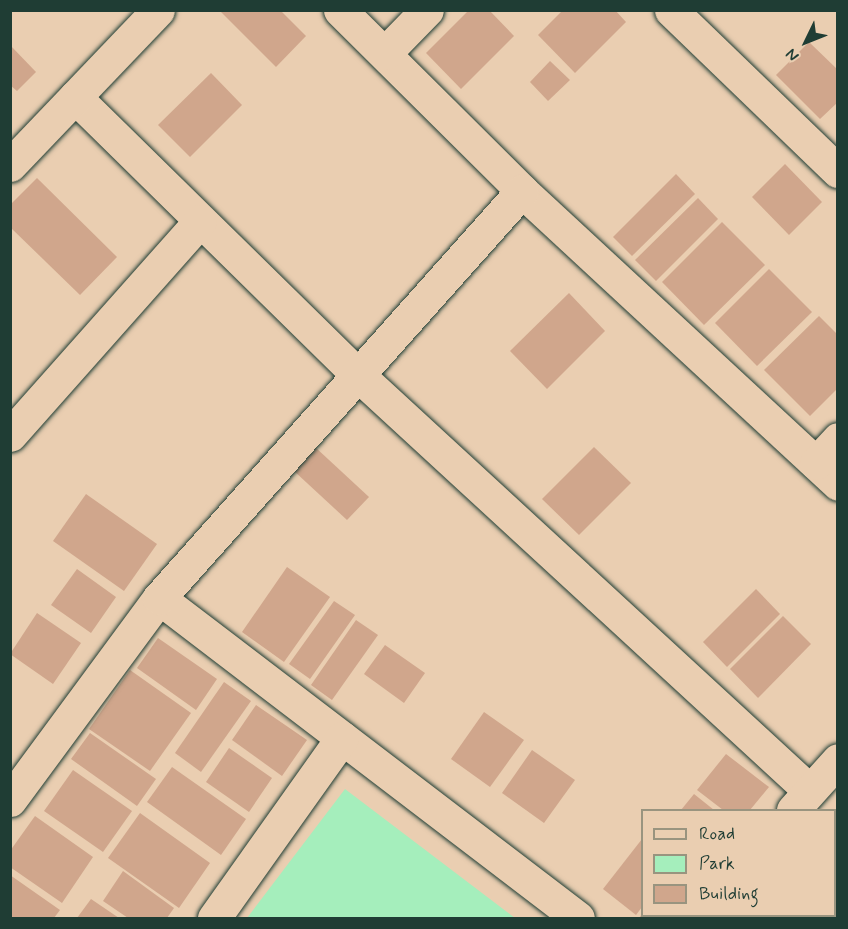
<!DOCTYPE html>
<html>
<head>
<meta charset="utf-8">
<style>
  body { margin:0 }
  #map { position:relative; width:848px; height:929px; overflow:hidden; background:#eaceb1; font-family:Mynerve,sans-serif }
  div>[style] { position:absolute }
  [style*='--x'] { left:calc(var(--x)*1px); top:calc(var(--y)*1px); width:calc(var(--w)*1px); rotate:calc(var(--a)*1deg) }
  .green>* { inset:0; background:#a5eebc }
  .building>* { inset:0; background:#d0a68c }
  .roads { filter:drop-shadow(0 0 2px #1f3d34) drop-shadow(0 0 2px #1f3d34) }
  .minor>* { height:33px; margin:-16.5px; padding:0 16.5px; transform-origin:16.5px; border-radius:16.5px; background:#eaceb1 }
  span { translate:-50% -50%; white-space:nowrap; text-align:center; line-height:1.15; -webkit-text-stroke:4.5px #eaceb1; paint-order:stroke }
  .frame { position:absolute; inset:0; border:12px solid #1f3d34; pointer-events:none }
  .legend { position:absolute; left:641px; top:809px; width:195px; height:108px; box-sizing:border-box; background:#eaceb1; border:2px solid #99947f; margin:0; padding:8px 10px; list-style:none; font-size:18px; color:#1f3d34 }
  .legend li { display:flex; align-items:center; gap:12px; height:30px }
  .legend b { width:30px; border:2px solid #99947f }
  .north { position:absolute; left:776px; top:12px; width:60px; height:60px; -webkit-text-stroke:4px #eaceb1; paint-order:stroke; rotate:227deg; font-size:16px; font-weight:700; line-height:24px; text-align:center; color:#1f3d34 }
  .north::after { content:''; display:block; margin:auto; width:21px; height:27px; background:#1f3d34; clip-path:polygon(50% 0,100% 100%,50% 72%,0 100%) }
</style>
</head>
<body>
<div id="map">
  <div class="green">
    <i style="clip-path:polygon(345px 789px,515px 918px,247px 918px)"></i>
  </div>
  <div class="building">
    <i style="clip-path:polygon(219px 10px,280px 10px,306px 36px,276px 67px)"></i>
    <i style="clip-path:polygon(469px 10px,489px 10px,514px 36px,461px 89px,426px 53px)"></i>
    <i style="clip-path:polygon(563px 10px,615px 10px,626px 22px,575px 73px,538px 35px)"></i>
    <i style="clip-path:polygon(809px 42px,838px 70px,838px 102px,820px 119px,776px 75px)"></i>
    <i style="clip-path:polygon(10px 45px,36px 72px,17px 91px,10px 85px)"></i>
    <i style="clip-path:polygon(550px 61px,570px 80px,548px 101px,530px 82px)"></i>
    <i style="clip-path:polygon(211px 73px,242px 105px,190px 157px,158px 125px)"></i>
    <i style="clip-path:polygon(785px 164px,822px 202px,789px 235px,752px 197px)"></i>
    <i style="clip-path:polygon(676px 174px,695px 194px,632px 256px,613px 237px)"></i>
    <i style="clip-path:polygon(37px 178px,117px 257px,80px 295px,10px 227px,10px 205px)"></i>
    <i style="clip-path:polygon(698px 198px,718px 219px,656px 281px,635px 260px)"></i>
    <i style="clip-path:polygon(722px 222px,765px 265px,704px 325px,662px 282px)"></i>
    <i style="clip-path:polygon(769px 269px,812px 312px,757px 366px,715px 323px)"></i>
    <i style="clip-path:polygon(569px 293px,605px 331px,547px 389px,510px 351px)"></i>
    <i style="clip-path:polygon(819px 316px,838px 335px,838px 388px,810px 416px,764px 370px)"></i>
    <i style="clip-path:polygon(315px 447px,369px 497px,347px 520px,294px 471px)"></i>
    <i style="clip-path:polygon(594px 447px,631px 483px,579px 535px,542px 499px)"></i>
    <i style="clip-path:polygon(86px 494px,157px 544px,124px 591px,53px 541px)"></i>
    <i style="clip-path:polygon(287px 567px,330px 597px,284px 662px,242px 632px)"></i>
    <i style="clip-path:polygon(77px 569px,116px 597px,91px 633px,51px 605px)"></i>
    <i style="clip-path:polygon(756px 589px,780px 614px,727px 667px,703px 642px)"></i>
    <i style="clip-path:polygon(334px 601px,355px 615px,310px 679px,289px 664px)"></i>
    <i style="clip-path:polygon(37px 613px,81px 643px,53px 684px,10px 654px)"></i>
    <i style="clip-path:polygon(783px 616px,811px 644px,758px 698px,730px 669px)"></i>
    <i style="clip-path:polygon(356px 620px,378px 635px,332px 700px,311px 685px)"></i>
    <i style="clip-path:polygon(158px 638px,217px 679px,196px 710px,137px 668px)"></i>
    <i style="clip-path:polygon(385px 645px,425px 673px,404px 703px,364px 674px)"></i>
    <i style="clip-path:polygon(130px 670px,191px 713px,150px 771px,89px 729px)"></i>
    <i style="clip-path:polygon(224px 682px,251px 701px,201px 772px,175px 753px)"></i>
    <i style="clip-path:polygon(256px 705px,307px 740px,282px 776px,232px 740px)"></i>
    <i style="clip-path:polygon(484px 712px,524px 740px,490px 787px,451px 759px)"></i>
    <i style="clip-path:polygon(90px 733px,156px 779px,137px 806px,71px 759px)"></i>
    <i style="clip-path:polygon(229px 748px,272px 778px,249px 812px,206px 782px)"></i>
    <i style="clip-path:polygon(532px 750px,575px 780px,544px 823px,502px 793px)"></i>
    <i style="clip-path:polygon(726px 754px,769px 787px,750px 810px,723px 810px,697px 790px)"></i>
    <i style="clip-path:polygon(172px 767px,246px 819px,221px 855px,147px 802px)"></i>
    <i style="clip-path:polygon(73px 770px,132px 811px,103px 852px,44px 811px)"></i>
    <i style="clip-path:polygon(694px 794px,714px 810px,681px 810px)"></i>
    <i style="clip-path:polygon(140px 813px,210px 863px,179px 908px,108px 858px)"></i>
    <i style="clip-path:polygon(35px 816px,93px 857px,62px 903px,10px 867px,10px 851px)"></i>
    <i style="clip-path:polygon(838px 837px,838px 895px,834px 892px,834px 841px)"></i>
    <i style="clip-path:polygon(642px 839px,642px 907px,636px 915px,603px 889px)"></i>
    <i style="clip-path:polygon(123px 871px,174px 908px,167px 918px,128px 918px,103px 901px)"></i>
    <i style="clip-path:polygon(10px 875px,60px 910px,54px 918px,10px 918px)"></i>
    <i style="clip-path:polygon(91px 899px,119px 918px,77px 918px)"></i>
    <i style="clip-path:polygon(834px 903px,838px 905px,838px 918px,793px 918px,789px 916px,834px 916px)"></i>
    <i style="clip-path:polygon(642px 914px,642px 916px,668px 916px,666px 918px,639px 918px)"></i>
    <i style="clip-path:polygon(773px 916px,785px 916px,789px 918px,770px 918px)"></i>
  </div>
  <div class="roads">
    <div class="minor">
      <i style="--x:340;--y:10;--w:257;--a:44.8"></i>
      <i style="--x:522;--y:191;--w:431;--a:42.8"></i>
      <i style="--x:671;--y:10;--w:232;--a:44"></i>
      <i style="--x:385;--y:53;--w:60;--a:-45.7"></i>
      <i style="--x:75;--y:97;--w:395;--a:44.5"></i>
      <i style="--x:357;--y:374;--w:614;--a:42.63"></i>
      <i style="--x:10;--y:165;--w:214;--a:-46.3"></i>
      <i style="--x:10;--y:435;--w:286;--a:-48.4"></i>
      <i style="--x:816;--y:463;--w:33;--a:-47"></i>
      <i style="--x:159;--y:598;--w:527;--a:37.37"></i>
      <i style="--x:10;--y:800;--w:251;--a:-53.6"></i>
      <i style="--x:159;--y:598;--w:545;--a:-48.27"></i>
      <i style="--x:793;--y:810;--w:67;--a:-48"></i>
      <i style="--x:214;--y:918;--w:221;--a:-54.6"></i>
      <i style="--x:710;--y:918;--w:3;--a:-45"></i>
    </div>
  </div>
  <div class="frame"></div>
  <ul class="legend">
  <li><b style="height:8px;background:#eaceb1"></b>Road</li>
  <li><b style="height:16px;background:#a5eebc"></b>Park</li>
  <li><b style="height:16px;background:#d0a68c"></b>Building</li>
  </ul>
  <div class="north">N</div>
</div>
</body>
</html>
